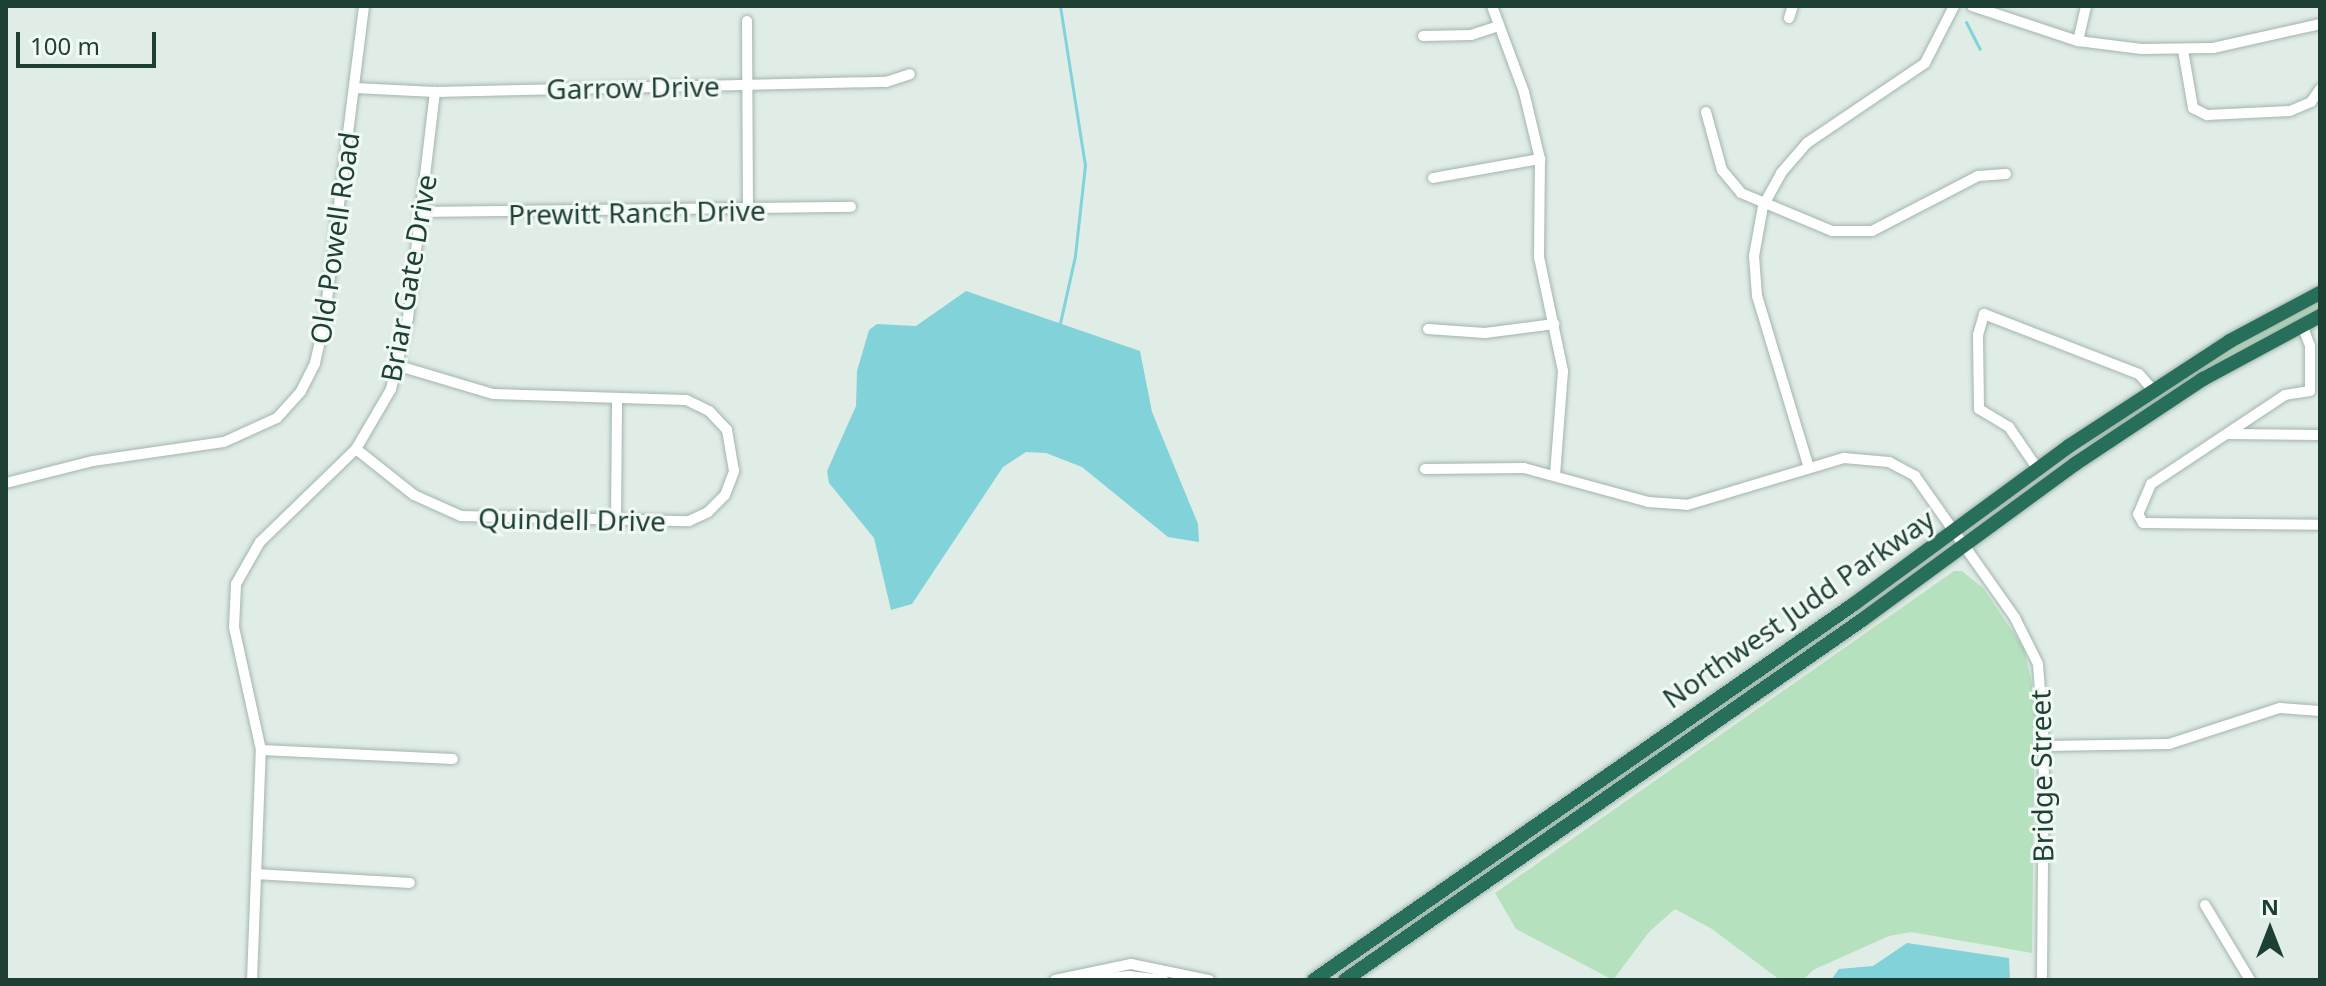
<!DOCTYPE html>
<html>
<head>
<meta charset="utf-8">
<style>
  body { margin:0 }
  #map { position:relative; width:2326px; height:986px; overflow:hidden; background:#e0ede6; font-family:"Noto Sans",sans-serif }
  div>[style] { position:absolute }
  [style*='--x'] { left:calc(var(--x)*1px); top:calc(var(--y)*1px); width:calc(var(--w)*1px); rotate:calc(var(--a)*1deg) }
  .green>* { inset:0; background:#b6e1be }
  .water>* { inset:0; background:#81d2d9 }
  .stream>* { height:3px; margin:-1.5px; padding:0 1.5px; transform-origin:1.5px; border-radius:1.5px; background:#81d2d9 }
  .roads { filter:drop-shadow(0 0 2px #a2b5ad) drop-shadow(0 0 2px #a2b5ad) }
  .minor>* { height:10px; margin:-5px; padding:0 5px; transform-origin:5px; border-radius:5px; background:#fff }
  .highway>* { height:14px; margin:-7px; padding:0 7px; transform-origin:7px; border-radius:7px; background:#276f5a }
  span { translate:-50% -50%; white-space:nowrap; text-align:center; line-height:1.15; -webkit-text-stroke:6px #f1f9f4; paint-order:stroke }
  .street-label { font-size:28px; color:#1e3f34 }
  .frame { position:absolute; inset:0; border:8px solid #1e3f34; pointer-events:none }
  .north { position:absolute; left:2230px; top:890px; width:80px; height:80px; -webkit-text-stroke:6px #f1f9f4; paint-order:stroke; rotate:0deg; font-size:22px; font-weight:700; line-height:32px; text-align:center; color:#1e3f34 }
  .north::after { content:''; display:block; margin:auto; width:28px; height:36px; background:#1e3f34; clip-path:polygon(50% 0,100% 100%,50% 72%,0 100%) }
  .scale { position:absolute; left:16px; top:32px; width:140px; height:36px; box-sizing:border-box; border:4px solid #1e3f34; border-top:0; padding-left:10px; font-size:24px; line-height:28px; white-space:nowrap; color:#1e3f34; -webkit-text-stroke:6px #f1f9f4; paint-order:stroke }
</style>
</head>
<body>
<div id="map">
  <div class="green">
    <i style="clip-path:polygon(2320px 300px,2320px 309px,2232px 354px,2091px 446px,2089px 443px,2219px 354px)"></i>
    <i style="clip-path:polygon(1954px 571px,1962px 571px,1983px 588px,2024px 648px,2035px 698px,2032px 953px,1911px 932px,1889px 936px,1813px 970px,1803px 980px,1780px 980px,1712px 929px,1675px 909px,1649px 932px,1613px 980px,1516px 929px,1495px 893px)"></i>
    <i style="clip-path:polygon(1834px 625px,1837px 628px,1820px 643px,1383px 946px,1381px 943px)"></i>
  </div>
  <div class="water">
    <i style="clip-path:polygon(966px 291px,1140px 351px,1152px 412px,1198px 524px,1199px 542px,1168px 537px,1082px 467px,1046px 453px,1026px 452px,1003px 467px,912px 604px,891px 610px,874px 538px,829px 483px,827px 471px,856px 406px,857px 371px,869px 330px,877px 324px,916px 326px)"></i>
    <i style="clip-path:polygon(1907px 943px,2009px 958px,2010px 980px,1831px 980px,1839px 969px,1873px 966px)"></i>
  </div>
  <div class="stream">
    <i style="--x:1060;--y:6;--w:161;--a:81.1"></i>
    <i style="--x:1085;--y:165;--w:92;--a:96.3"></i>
    <i style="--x:1075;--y:256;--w:69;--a:102.6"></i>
    <i style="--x:1966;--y:22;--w:30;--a:63"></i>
  </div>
  <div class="roads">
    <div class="minor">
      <i style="--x:1492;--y:6;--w:92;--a:69.6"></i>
      <i style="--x:1524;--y:92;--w:69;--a:76.6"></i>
      <i style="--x:1540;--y:159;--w:98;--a:90.6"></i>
      <i style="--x:1539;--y:257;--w:116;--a:78.1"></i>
      <i style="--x:1563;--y:371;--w:104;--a:94.4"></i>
      <i style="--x:1972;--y:6;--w:112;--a:18.3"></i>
      <i style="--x:2078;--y:41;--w:64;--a:7.2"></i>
      <i style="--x:2141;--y:49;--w:72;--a:-0.8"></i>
      <i style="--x:2213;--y:48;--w:110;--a:-12.6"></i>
      <i style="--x:1789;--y:18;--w:13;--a:-72"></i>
      <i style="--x:747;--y:21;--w:188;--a:89.7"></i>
      <i style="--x:1423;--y:36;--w:48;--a:-1.2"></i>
      <i style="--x:1471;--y:35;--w:29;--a:-18"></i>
      <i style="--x:2078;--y:41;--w:36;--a:-77"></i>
      <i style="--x:2183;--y:50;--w:59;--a:80.2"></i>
      <i style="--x:2193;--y:108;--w:16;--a:27"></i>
      <i style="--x:2207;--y:115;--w:83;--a:-2.8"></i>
      <i style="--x:2290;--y:111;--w:23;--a:-23"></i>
      <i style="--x:2311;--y:102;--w:16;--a:-55"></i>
      <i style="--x:355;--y:88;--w:80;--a:2.9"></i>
      <i style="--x:435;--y:92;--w:451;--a:-1.3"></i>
      <i style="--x:886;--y:82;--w:25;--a:-18"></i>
      <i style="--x:1706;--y:112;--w:60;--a:74.6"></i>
      <i style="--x:1722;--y:170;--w:30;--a:50"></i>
      <i style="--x:1741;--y:193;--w:99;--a:22.7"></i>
      <i style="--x:1832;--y:231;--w:40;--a:0"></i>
      <i style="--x:1872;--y:231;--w:119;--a:-27.4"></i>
      <i style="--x:1978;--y:176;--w:28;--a:-4"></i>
      <i style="--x:1433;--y:178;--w:109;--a:-10.1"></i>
      <i style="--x:423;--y:212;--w:428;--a:-0.7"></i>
      <i style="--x:2302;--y:325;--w:22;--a:69"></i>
      <i style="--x:2310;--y:346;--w:45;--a:90"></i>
      <i style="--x:2310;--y:391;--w:25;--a:171"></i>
      <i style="--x:2285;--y:395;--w:161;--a:146.4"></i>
      <i style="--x:2151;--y:484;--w:33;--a:113"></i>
      <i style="--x:2138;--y:514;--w:10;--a:61"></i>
      <i style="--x:2143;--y:523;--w:177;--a:0.6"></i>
      <i style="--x:1428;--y:329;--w:57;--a:4"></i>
      <i style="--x:1485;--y:333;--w:70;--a:-7.4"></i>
      <i style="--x:2229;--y:434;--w:91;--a:0.6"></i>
      <i style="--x:356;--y:449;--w:74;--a:38.4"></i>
      <i style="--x:414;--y:495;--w:51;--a:24.1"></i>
      <i style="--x:461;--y:516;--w:228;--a:1.3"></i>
      <i style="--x:689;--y:521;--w:21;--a:-25"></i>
      <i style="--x:708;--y:512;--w:24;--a:-45"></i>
      <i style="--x:725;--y:495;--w:26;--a:-69"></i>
      <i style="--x:734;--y:471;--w:42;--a:-99.7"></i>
      <i style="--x:727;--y:430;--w:26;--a:-133"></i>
      <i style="--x:709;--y:411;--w:25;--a:-154"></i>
      <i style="--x:686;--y:400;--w:193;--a:-178.2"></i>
      <i style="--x:493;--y:394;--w:98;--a:-163.4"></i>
      <i style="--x:1809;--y:468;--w:180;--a:-106.8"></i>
      <i style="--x:1757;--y:296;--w:40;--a:-94.3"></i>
      <i style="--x:1754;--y:256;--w:51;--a:-79.8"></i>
      <i style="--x:1763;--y:206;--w:38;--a:-61"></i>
      <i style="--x:1781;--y:173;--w:40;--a:-49"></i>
      <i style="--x:1807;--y:143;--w:143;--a:-34.1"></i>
      <i style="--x:1925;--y:63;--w:64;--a:-63"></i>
      <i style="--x:2037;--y:468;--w:50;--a:-124.3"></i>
      <i style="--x:2009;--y:427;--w:35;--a:-149"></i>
      <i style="--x:1979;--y:409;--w:74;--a:-90.8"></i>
      <i style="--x:1978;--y:335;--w:22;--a:-74"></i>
      <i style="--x:1984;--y:314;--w:166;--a:21.2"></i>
      <i style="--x:2139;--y:374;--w:21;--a:49"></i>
      <i style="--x:1425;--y:469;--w:99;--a:-0.6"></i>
      <i style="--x:1524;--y:468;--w:129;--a:15.3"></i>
      <i style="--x:1648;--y:502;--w:39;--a:4"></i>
      <i style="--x:1687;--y:505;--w:164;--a:-16.7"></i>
      <i style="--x:1844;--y:458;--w:45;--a:5.1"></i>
      <i style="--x:1889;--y:462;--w:30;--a:28"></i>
      <i style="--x:1915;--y:476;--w:174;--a:54.8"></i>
      <i style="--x:2015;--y:618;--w:51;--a:63.4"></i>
      <i style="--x:2038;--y:664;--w:82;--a:85.8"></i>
      <i style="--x:2044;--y:746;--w:234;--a:90.5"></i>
      <i style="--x:6;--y:483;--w:90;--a:-14.2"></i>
      <i style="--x:93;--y:461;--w:132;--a:-8.3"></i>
      <i style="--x:224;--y:442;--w:58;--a:-24.4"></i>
      <i style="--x:277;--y:418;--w:36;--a:-48"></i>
      <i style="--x:301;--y:391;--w:31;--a:-63"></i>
      <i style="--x:315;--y:363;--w:41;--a:-77.3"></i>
      <i style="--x:324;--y:323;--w:320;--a:-82.8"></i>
      <i style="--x:616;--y:521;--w:123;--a:-89.5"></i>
      <i style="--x:2044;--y:746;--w:125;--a:-0.9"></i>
      <i style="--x:2169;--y:744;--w:117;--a:-18"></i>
      <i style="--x:2280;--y:708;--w:40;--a:4.3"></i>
      <i style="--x:261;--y:750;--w:192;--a:2.7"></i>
      <i style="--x:256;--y:874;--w:154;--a:3.3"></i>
      <i style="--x:2205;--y:905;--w:87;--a:59"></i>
      <i style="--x:252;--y:980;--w:230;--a:-87.8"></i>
      <i style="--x:261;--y:750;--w:126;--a:-102.4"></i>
      <i style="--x:234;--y:627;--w:43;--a:-87.3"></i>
      <i style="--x:236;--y:584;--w:48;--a:-60.3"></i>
      <i style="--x:260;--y:542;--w:134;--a:-44.1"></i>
      <i style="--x:356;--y:449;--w:69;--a:-59.7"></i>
      <i style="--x:391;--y:389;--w:73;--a:-76.5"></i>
      <i style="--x:408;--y:318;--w:228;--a:-83.2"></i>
      <i style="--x:1055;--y:980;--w:78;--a:-11.9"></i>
      <i style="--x:1131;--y:964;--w:80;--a:11.6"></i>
      <i style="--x:1088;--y:980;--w:41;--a:-5.6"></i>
      <i style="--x:1129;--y:976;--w:35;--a:7"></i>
    </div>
    <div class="highway">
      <i style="--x:1314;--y:980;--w:658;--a:-34.85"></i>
      <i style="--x:1854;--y:604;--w:267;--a:-36.3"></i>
      <i style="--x:2069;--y:446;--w:192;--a:-33.1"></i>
      <i style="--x:2230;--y:341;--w:102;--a:-28.1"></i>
      <i style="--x:1345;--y:980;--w:630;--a:-34.85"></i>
      <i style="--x:1862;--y:620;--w:264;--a:-36.2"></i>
      <i style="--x:2075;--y:464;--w:154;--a:-33.6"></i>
      <i style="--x:2203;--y:379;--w:133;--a:-28.3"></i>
    </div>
  </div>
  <div class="street-label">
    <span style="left:633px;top:87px;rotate:-1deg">Garrow Drive</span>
    <span style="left:637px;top:212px;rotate:-1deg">Prewitt Ranch Drive</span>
    <span style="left:334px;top:238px;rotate:-82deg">Old Powell Road</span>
    <span style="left:408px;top:278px;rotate:-80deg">Briar Gate Drive</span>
    <span style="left:572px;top:519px;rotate:1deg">Quindell Drive</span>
    <span style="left:1798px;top:608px;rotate:-35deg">Northwest Judd Parkway</span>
    <span style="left:2041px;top:776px;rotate:-91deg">Bridge Street</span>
  </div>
  <div class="frame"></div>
  <div class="north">N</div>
  <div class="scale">100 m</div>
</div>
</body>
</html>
